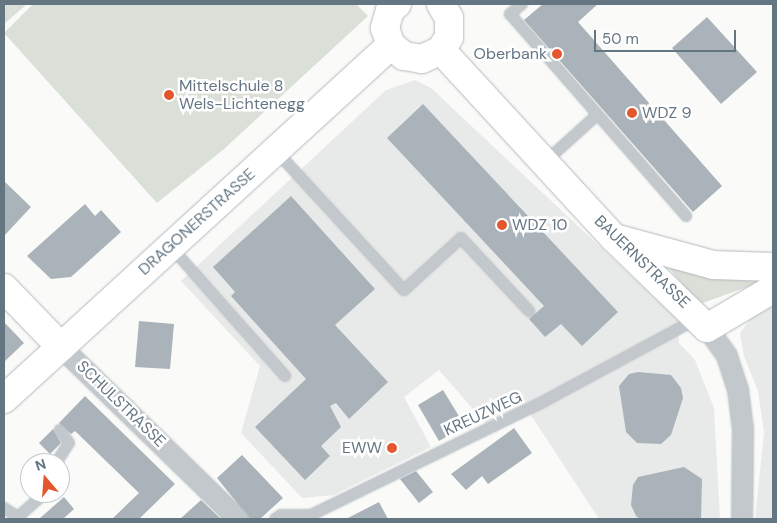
<!DOCTYPE html>
<html>
<head>
<meta charset="utf-8">
<style>
  body { margin:0 }
  #map { position:relative; width:777px; height:523px; overflow:hidden; background:#fafaf8; font-family:"DM Sans",sans-serif }
  div>[style] { position:absolute }
  [style*='--x'] { left:calc(var(--x)*1px); top:calc(var(--y)*1px); width:calc(var(--w)*1px); rotate:calc(var(--a)*1deg) }
  .built>* { inset:0; background:#e8e9e9 }
  .green>* { inset:0; background:#dadfd7 }
  .building>* { inset:0; background:#aab3b9 }
  .roads { filter:drop-shadow(0 0 1px #b3babf) drop-shadow(0 0 1px #b3babf) }
  .lane>* { height:10px; margin:-5px; padding:0 5px; transform-origin:5px; border-radius:5px; background:#c3c8cc }
  .street>* { height:20px; margin:-10px; padding:0 10px; transform-origin:10px; border-radius:10px; background:#c3c8cc }
  .secondary>* { height:28px; margin:-14px; padding:0 14px; transform-origin:14px; border-radius:14px; background:#fff }
  .dots>* { width:14px; height:14px; translate:-50% -50%; box-sizing:border-box; border:2px solid #fff; border-radius:50% }
  span { translate:-50% -50%; white-space:nowrap; text-align:center; line-height:1.15; -webkit-text-stroke:5px #fff; paint-order:stroke }
  .poi-label { font-size:16px; color:#657683 }
  .right { translate:-100% -50%; text-align:right }
  .left { translate:0 -50%; text-align:left }
  .street-label { font-size:16px; color:#657683 }
  .frame { position:absolute; inset:0; border:5px solid #657683; pointer-events:none }
  .north { position:absolute; left:20px; top:453px; width:50px; height:50px; box-sizing:border-box; background:#fff; border:1px solid #c1c8cd; border-radius:50%; rotate:342deg; font-size:14px; font-weight:700; line-height:20px; text-align:center; color:#657683 }
  .north::after { content:''; display:block; margin:auto; width:18px; height:22px; background:#e4572e; clip-path:polygon(50% 0,100% 100%,50% 72%,0 100%) }
  .scale { position:absolute; left:594px; top:30px; width:142px; height:22px; box-sizing:border-box; border:2px solid #657683; border-top:0; padding-left:6px; font-size:15px; line-height:18px; white-space:nowrap; color:#657683; -webkit-text-stroke:4px #fff; paint-order:stroke }
</style>
</head>
<body>
<div id="map">
  <div class="built">
    <i style="clip-path:polygon(415px 80px,431px 88px,678px 320px,679px 343px,695px 360px,714px 408px,720px 519px,599px 519px,525px 406px,485px 423px,439px 370px,404px 397px,431px 447px,334px 495px,302px 498px,241px 433px,260px 366px,181px 281px,386px 90px)"></i>
    <i style="clip-path:polygon(773px 303px,773px 519px,755px 519px,764px 432px,758px 391px,744px 356px,740px 333px,756px 311px)"></i>
  </div>
  <div class="green">
    <i style="clip-path:polygon(4px 4px,27px 4px,4px 24px)"></i>
    <i style="clip-path:polygon(33px 4px,356px 4px,368px 16px,224px 149px,157px 203px,4px 33px)"></i>
    <i style="clip-path:polygon(666px 265px,764px 281px,700px 304px)"></i>
  </div>
  <div class="building">
    <i style="clip-path:polygon(543px 4px,598px 4px,578px 22px,722px 186px,693px 212px,524px 20px)"></i>
    <i style="clip-path:polygon(707px 17px,757px 72px,721px 104px,672px 48px)"></i>
    <i style="clip-path:polygon(423px 104px,618px 312px,582px 346px,561px 324px,545px 337px,529px 319px,544px 306px,387px 138px)"></i>
    <i style="clip-path:polygon(4px 181px,31px 207px,4px 236px)"></i>
    <i style="clip-path:polygon(291px 196px,375px 289px,335px 325px,388px 382px,349px 419px,336px 403px,330px 406px,341px 427px,321px 446px,330px 456px,305px 480px,255px 427px,306px 379px,231px 296px,235px 292px,213px 267px)"></i>
    <i style="clip-path:polygon(85px 204px,95px 216px,101px 210px,121px 232px,71px 277px,51px 279px,27px 256px)"></i>
    <i style="clip-path:polygon(139px 321px,174px 324px,170px 369px,135px 367px)"></i>
    <i style="clip-path:polygon(4px 322px,24px 343px,4px 362px)"></i>
    <i style="clip-path:polygon(638px 372px,671px 375px,681px 388px,683px 398px,671px 435px,661px 444px,637px 443px,626px 432px,619px 386px,629px 374px)"></i>
    <i style="clip-path:polygon(443px 390px,465px 426px,439px 441px,418px 405px)"></i>
    <i style="clip-path:polygon(85px 396px,175px 484px,139px 519px,112px 519px,139px 493px,75px 431px,71px 434px,59px 423px)"></i>
    <i style="clip-path:polygon(514px 428px,532px 453px,488px 484px,482px 476px,466px 490px,451px 474px)"></i>
    <i style="clip-path:polygon(53px 429px,61px 443px,50px 454px,39px 443px)"></i>
    <i style="clip-path:polygon(242px 455px,283px 498px,260px 519px,250px 519px,217px 478px)"></i>
    <i style="clip-path:polygon(684px 467px,702px 479px,701px 519px,640px 519px,636px 516px,631px 505px,633px 485px,638px 477px)"></i>
    <i style="clip-path:polygon(416px 471px,433px 492px,419px 503px,400px 479px)"></i>
    <i style="clip-path:polygon(64px 497px,74px 509px,63px 519px,39px 519px)"></i>
    <i style="clip-path:polygon(201px 500px,221px 519px,180px 519px)"></i>
    <i style="clip-path:polygon(379px 502px,388px 519px,346px 519px)"></i>
  </div>
  <div class="roads">
    <div class="lane">
      <i style="--x:522;--y:4;--w:16;--a:140"></i>
      <i style="--x:510;--y:14;--w:268;--a:48.9"></i>
      <i style="--x:276;--y:151;--w:189;--a:47.4"></i>
      <i style="--x:404;--y:290;--w:77;--a:-42.4"></i>
      <i style="--x:461;--y:238;--w:100;--a:47"></i>
      <i style="--x:546;--y:161;--w:69;--a:-42"></i>
      <i style="--x:171;--y:247;--w:172;--a:48.5"></i>
      <i style="--x:56;--y:463;--w:24;--a:-57"></i>
      <i style="--x:69;--y:443;--w:16;--a:-125"></i>
      <i style="--x:4;--y:508;--w:17;--a:33"></i>
      <i style="--x:18;--y:517;--w:36;--a:-42"></i>
      <i style="--x:275;--y:519;--w:7;--a:-34"></i>
      <i style="--x:281;--y:515;--w:30;--a:0"></i>
      <i style="--x:311;--y:515;--w:251;--a:-26"></i>
      <i style="--x:537;--y:405;--w:179;--a:-28.3"></i>
    </div>
    <div class="street">
      <i style="--x:707;--y:328;--w:34;--a:54"></i>
      <i style="--x:727;--y:356;--w:35;--a:72"></i>
      <i style="--x:738;--y:389;--w:39;--a:83"></i>
      <i style="--x:743;--y:428;--w:91;--a:90.6"></i>
      <i style="--x:61;--y:347;--w:247;--a:44.2"></i>
    </div>
    <div class="secondary">
      <i style="--x:397;--y:4;--w:9;--a:139"></i>
      <i style="--x:390;--y:10;--w:19;--a:106"></i>
      <i style="--x:385;--y:28;--w:18;--a:71"></i>
      <i style="--x:391;--y:45;--w:17;--a:40"></i>
      <i style="--x:404;--y:56;--w:18;--a:9"></i>
      <i style="--x:422;--y:59;--w:21;--a:-25"></i>
      <i style="--x:441;--y:50;--w:15;--a:-58"></i>
      <i style="--x:449;--y:37;--w:19;--a:-90"></i>
      <i style="--x:449;--y:18;--w:16;--a:-120"></i>
      <i style="--x:441;--y:50;--w:255;--a:47.4"></i>
      <i style="--x:614;--y:238;--w:129;--a:44.1"></i>
      <i style="--x:707;--y:328;--w:77;--a:-30.6"></i>
      <i style="--x:618;--y:239;--w:98;--a:15.3"></i>
      <i style="--x:713;--y:265;--w:60;--a:1.9"></i>
      <i style="--x:4;--y:288;--w:82;--a:46"></i>
      <i style="--x:4;--y:399;--w:524;--a:-42.45"></i>
    </div>
  </div>
  <div class="dots">
    <i style="left:557px;top:54px;background:#e4572e"></i>
    <i style="left:169px;top:95px;background:#e4572e"></i>
    <i style="left:632px;top:113px;background:#e4572e"></i>
    <i style="left:502px;top:225px;background:#e4572e"></i>
    <i style="left:392px;top:448px;background:#e4572e"></i>
  </div>
  <div class="poi-label">
    <span class="right" style="left:547px;top:54px">Oberbank</span>
    <span class="left" style="left:179px;top:95px">Mittelschule 8<br>Wels-Lichtenegg</span>
    <span class="left" style="left:642px;top:113px">WDZ 9</span>
    <span class="left" style="left:512px;top:225px">WDZ 10</span>
    <span class="right" style="left:382px;top:448px">EWW</span>
  </div>
  <div class="street-label">
    <span style="left:197px;top:222px;rotate:-42deg">DRAGONERSTRASSE</span>
    <span style="left:642px;top:262px;rotate:44deg">BAUERNSTRASSE</span>
    <span style="left:121px;top:404px;rotate:44deg">SCHULSTRASSE</span>
    <span style="left:483px;top:414px;rotate:-25deg">KREUZWEG</span>
  </div>
  <div class="frame"></div>
  <div class="north">N</div>
  <div class="scale">50 m</div>
</div>
</body>
</html>
